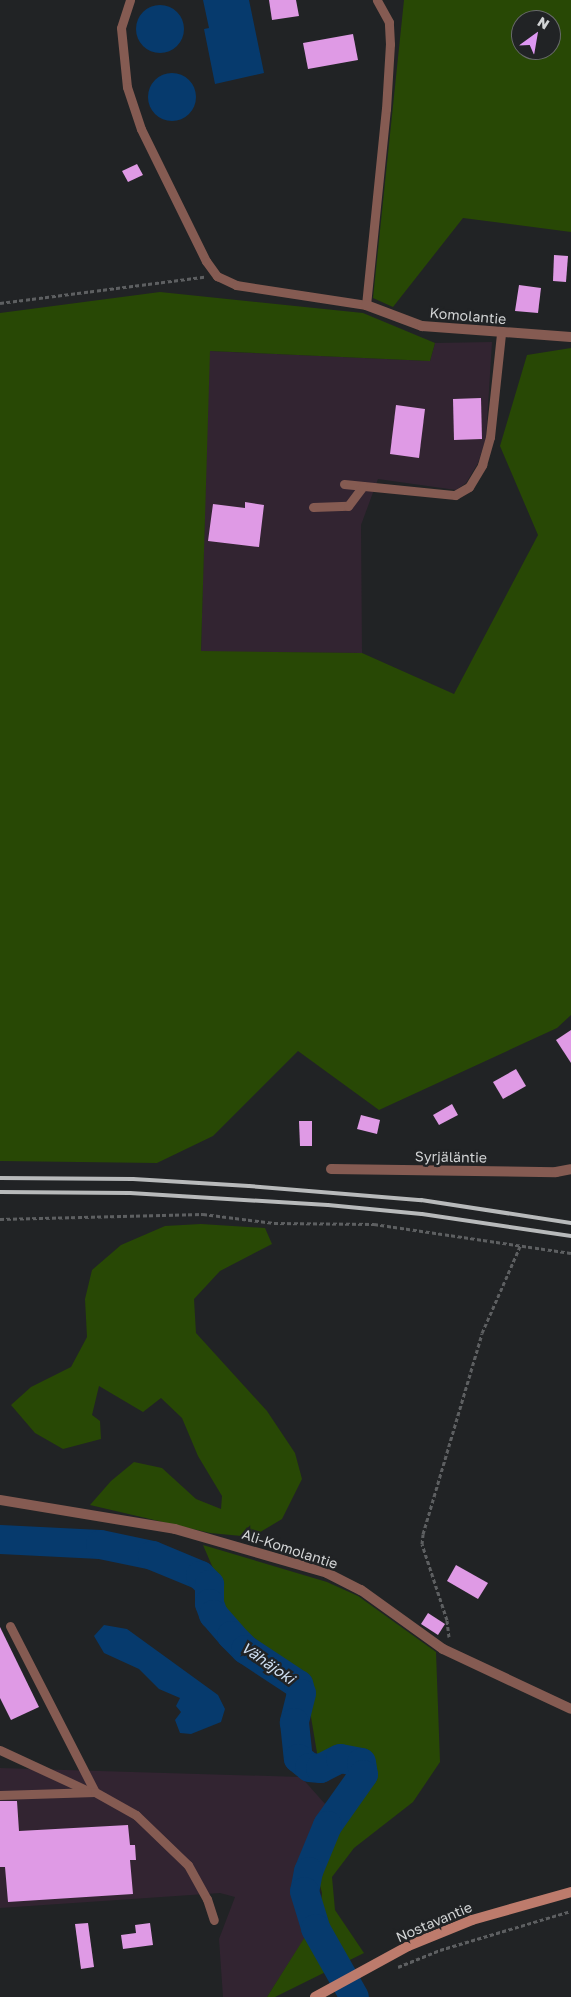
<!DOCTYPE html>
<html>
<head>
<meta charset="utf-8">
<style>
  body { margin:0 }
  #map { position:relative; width:571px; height:1997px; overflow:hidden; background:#212325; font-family:"Golos Text",sans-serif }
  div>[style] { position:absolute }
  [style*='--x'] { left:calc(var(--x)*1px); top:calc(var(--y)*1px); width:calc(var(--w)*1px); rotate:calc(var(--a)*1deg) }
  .industrial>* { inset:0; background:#322431 }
  .green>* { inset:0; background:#284805 }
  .water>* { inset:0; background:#063a6d }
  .round { border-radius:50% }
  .river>* { height:29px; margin:-14.5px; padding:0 14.5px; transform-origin:14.5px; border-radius:14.5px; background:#063a6d }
  .building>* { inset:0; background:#df9ae5 }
  .path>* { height:3px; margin-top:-1.5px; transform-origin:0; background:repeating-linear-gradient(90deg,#5d5f61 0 4px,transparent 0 6.5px) }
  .lane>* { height:9px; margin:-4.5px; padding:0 4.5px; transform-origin:4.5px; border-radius:4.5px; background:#855b52 }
  .street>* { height:10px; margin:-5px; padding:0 5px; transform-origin:5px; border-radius:5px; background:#855b52 }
  .secondary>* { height:10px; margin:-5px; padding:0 5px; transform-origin:5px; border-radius:5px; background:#bd7b6c }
  .rail>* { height:4px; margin:-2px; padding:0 2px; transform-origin:2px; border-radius:2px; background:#b8babb }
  span { translate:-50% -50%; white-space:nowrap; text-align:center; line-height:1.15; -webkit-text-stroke:5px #212325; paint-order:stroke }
  .street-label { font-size:14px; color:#d2d4d5 }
  .water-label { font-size:15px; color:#cedef1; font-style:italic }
  .north { position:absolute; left:511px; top:10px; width:50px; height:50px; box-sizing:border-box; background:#212325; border:1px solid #686a6b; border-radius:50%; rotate:32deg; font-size:14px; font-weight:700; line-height:20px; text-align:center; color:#d2d4d5 }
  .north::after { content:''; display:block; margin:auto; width:18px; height:22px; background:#de98f2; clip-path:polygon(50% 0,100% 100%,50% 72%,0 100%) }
</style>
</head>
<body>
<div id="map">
  <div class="industrial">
    <i style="clip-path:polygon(492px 342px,486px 438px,478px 463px,466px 483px,456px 490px,378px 479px,361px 525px,362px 653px,201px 652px,209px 351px,430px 361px,435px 343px)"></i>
    <i style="clip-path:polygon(0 1768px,301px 1777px,326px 1805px,294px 1895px,310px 1930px,267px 1997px,223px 1997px,219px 1939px,235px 1897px,220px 1893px,0 1908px)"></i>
  </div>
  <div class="green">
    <i style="clip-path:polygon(evenodd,404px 0,571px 0,571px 232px,463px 218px,393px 307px,373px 298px,404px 0,521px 20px,551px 20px,551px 50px,521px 50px,521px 20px)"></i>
    <i style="clip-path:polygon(160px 292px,363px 313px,435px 343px,430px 361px,210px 351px,201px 651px,362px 653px,454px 694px,538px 535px,500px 446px,527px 355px,571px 348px,571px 1015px,557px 1028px,379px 1110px,298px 1051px,213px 1136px,157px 1163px,0 1161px,0 313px)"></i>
    <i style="clip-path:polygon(201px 1224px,265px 1228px,272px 1244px,220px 1271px,194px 1299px,196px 1333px,267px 1411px,295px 1453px,302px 1479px,282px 1519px,252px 1537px,210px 1533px,90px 1505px,111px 1481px,134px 1462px,162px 1468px,196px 1499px,221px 1509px,222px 1496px,198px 1456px,182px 1418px,161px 1398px,143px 1412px,99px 1386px,92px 1415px,100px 1421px,101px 1439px,63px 1449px,35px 1433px,11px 1405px,31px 1387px,71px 1367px,87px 1337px,85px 1299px,92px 1270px,121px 1245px,165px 1226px)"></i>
    <i style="clip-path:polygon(203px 1545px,327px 1582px,358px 1596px,436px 1652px,440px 1762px,413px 1802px,354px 1848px,332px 1877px,335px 1910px,364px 1953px,275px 1997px,267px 1997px,320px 1913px,322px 1893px,318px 1878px,333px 1836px,361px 1791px,369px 1770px,359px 1753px,318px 1759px,305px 1681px,226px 1614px,222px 1589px)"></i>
  </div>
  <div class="water">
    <i style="clip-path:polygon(203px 0,249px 0,264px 73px,215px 84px,204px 29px,209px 28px)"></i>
    <i class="round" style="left:136px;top:5px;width:48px;height:48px"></i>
    <i class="round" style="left:148px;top:73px;width:48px;height:48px"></i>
    <i style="clip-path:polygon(104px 1625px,127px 1629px,218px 1695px,225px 1709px,221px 1722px,191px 1734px,180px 1733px,175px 1720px,181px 1712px,176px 1706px,180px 1698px,159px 1689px,139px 1669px,104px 1653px,94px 1636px)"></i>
  </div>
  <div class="river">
    <i style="--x:0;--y:1539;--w:100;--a:2.9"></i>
    <i style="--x:100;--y:1544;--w:53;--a:11.9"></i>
    <i style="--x:152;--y:1555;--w:52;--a:22.6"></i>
    <i style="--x:200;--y:1575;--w:13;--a:45"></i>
    <i style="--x:209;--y:1584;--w:19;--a:90"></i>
    <i style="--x:209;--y:1603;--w:12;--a:70"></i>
    <i style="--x:213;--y:1614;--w:28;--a:49"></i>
    <i style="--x:231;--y:1635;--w:20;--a:45"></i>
    <i style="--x:245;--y:1649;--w:64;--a:33.4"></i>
    <i style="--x:298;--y:1684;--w:9;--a:72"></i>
    <i style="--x:301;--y:1693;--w:30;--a:104"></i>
    <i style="--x:294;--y:1722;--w:36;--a:84"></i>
    <i style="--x:298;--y:1758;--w:14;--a:39"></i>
    <i style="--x:309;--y:1767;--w:11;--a:5"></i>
    <i style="--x:320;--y:1768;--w:22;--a:-27"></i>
    <i style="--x:340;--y:1758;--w:21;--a:11"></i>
    <i style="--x:361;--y:1762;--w:12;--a:81"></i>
    <i style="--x:363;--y:1774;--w:62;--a:125.2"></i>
    <i style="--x:327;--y:1825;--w:50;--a:112.4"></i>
    <i style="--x:308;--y:1871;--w:20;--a:101"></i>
    <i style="--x:304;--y:1891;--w:39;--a:73"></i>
    <i style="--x:315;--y:1928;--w:79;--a:60.5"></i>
  </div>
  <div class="building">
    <i style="clip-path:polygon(269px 0,296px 0,299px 16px,272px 20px)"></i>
    <i style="clip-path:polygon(353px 34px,358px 60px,308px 69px,303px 43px)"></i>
    <i style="clip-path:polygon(137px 164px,143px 175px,128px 182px,122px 171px)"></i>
    <i style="clip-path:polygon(554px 255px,568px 256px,566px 282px,553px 281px)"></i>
    <i style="clip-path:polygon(519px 285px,541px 288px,538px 313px,515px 311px)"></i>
    <i style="clip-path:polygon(481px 398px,482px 439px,454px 440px,453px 399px)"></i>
    <i style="clip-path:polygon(396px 405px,425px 409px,419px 458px,390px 454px)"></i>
    <i style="clip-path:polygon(245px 502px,264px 505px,259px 547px,208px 541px,213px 504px,245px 508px)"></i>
    <i style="clip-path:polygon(571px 1030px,571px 1063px,556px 1040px)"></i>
    <i style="clip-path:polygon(516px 1069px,526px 1086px,503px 1099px,493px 1082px)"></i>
    <i style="clip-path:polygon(452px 1104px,458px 1115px,439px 1125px,433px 1115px)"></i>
    <i style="clip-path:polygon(361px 1115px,380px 1120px,377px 1134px,357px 1129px)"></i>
    <i style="clip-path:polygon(299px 1121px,312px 1121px,312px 1146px,300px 1146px)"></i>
    <i style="clip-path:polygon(456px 1565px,488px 1583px,478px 1599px,447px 1581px)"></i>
    <i style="clip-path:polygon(428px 1613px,445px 1624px,438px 1635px,421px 1624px)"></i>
    <i style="clip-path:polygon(0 1627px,39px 1707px,11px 1720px,0 1698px)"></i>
    <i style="clip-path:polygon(0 1801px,17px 1801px,19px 1831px,128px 1825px,130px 1845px,135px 1845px,136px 1860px,130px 1860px,133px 1894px,8px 1902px,5px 1867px,0 1867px)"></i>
    <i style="clip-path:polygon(88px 1923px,94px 1967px,81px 1969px,75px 1924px)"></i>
    <i style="clip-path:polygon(150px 1923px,153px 1945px,123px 1949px,121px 1935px,136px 1933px,135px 1925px)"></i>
  </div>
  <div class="path">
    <i style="--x:0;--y:303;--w:206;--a:-7.3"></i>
    <i style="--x:0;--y:1219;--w:203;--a:-1.4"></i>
    <i style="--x:203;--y:1214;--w:72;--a:7.2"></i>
    <i style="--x:274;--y:1223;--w:100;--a:0.6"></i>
    <i style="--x:374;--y:1224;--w:199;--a:8.4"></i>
    <i style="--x:449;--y:1637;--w:17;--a:-97"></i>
    <i style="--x:447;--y:1620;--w:80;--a:-108.2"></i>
    <i style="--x:422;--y:1544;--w:10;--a:-84"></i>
    <i style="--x:423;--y:1534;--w:209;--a:-73.6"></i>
    <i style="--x:482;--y:1333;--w:97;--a:-66.3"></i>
    <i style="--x:398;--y:1967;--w:45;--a:-22"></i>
    <i style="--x:440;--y:1950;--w:137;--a:-16.6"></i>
  </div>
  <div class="lane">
    <i style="--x:130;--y:0;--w:29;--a:108"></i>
    <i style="--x:121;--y:28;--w:59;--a:84.2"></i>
    <i style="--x:127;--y:87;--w:44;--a:71.6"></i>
    <i style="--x:141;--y:129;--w:147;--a:63.8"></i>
    <i style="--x:206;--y:261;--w:19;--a:54"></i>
    <i style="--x:217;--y:276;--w:21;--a:25"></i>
    <i style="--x:236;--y:285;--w:132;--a:8.7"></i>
    <i style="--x:366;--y:305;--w:197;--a:-84.2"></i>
    <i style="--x:386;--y:109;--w:65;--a:-86.5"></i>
    <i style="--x:390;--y:44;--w:22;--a:-93"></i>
    <i style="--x:389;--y:22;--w:25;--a:-119"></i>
    <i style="--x:344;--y:484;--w:112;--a:5.7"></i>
    <i style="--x:455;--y:495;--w:16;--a:-30"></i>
    <i style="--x:469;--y:487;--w:26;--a:-59"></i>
    <i style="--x:482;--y:465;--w:29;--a:-74"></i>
    <i style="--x:490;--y:437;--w:104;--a:-83.9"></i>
    <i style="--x:313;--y:507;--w:35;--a:-2"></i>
    <i style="--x:348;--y:506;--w:25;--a:-53"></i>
    <i style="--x:10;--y:1626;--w:186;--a:62.9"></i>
    <i style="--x:0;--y:1750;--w:95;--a:24.9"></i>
    <i style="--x:0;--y:1795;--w:95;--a:-1.8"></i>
    <i style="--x:95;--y:1792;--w:47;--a:29.3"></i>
    <i style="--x:136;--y:1815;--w:72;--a:43.9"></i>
    <i style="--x:188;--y:1865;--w:39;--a:61"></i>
    <i style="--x:207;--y:1899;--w:22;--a:72"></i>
  </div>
  <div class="street">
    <i style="--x:366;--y:305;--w:60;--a:20.6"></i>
    <i style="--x:422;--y:326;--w:149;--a:4.2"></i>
    <i style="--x:331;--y:1169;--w:225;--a:0.8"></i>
    <i style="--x:556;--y:1172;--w:15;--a:-11"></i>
    <i style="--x:0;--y:1500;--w:177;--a:9.4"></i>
    <i style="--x:175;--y:1529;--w:158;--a:16.1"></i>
    <i style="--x:327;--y:1573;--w:38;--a:27"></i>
    <i style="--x:361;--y:1590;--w:101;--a:35.7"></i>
    <i style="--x:443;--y:1649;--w:141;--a:25.1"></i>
  </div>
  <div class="secondary">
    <i style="--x:315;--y:1997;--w:106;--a:-28.7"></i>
    <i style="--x:408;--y:1946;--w:69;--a:-22.1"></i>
    <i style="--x:472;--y:1920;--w:103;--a:-15.8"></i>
  </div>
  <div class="rail">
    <i style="--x:0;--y:1178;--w:133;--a:0.4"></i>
    <i style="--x:133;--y:1179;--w:116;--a:3.5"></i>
    <i style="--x:249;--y:1186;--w:173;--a:4.7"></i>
    <i style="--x:421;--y:1200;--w:152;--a:8.7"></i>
    <i style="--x:0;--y:1192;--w:130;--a:0.4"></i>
    <i style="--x:130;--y:1193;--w:198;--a:3.5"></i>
    <i style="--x:328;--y:1205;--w:94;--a:5.5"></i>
    <i style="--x:422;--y:1214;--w:151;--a:8.4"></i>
  </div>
  <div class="street-label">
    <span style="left:468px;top:316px;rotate:5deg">Komolantie</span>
    <span style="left:451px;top:1157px;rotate:1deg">Syrjäläntie</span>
    <span style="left:290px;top:1549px;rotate:18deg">Ali-Komolantie</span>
    <span style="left:434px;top:1922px;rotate:-23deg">Nostavantie</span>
  </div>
  <div class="water-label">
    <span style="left:268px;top:1663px;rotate:35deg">Vähäjoki</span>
  </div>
  <div class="north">N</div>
</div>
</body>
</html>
